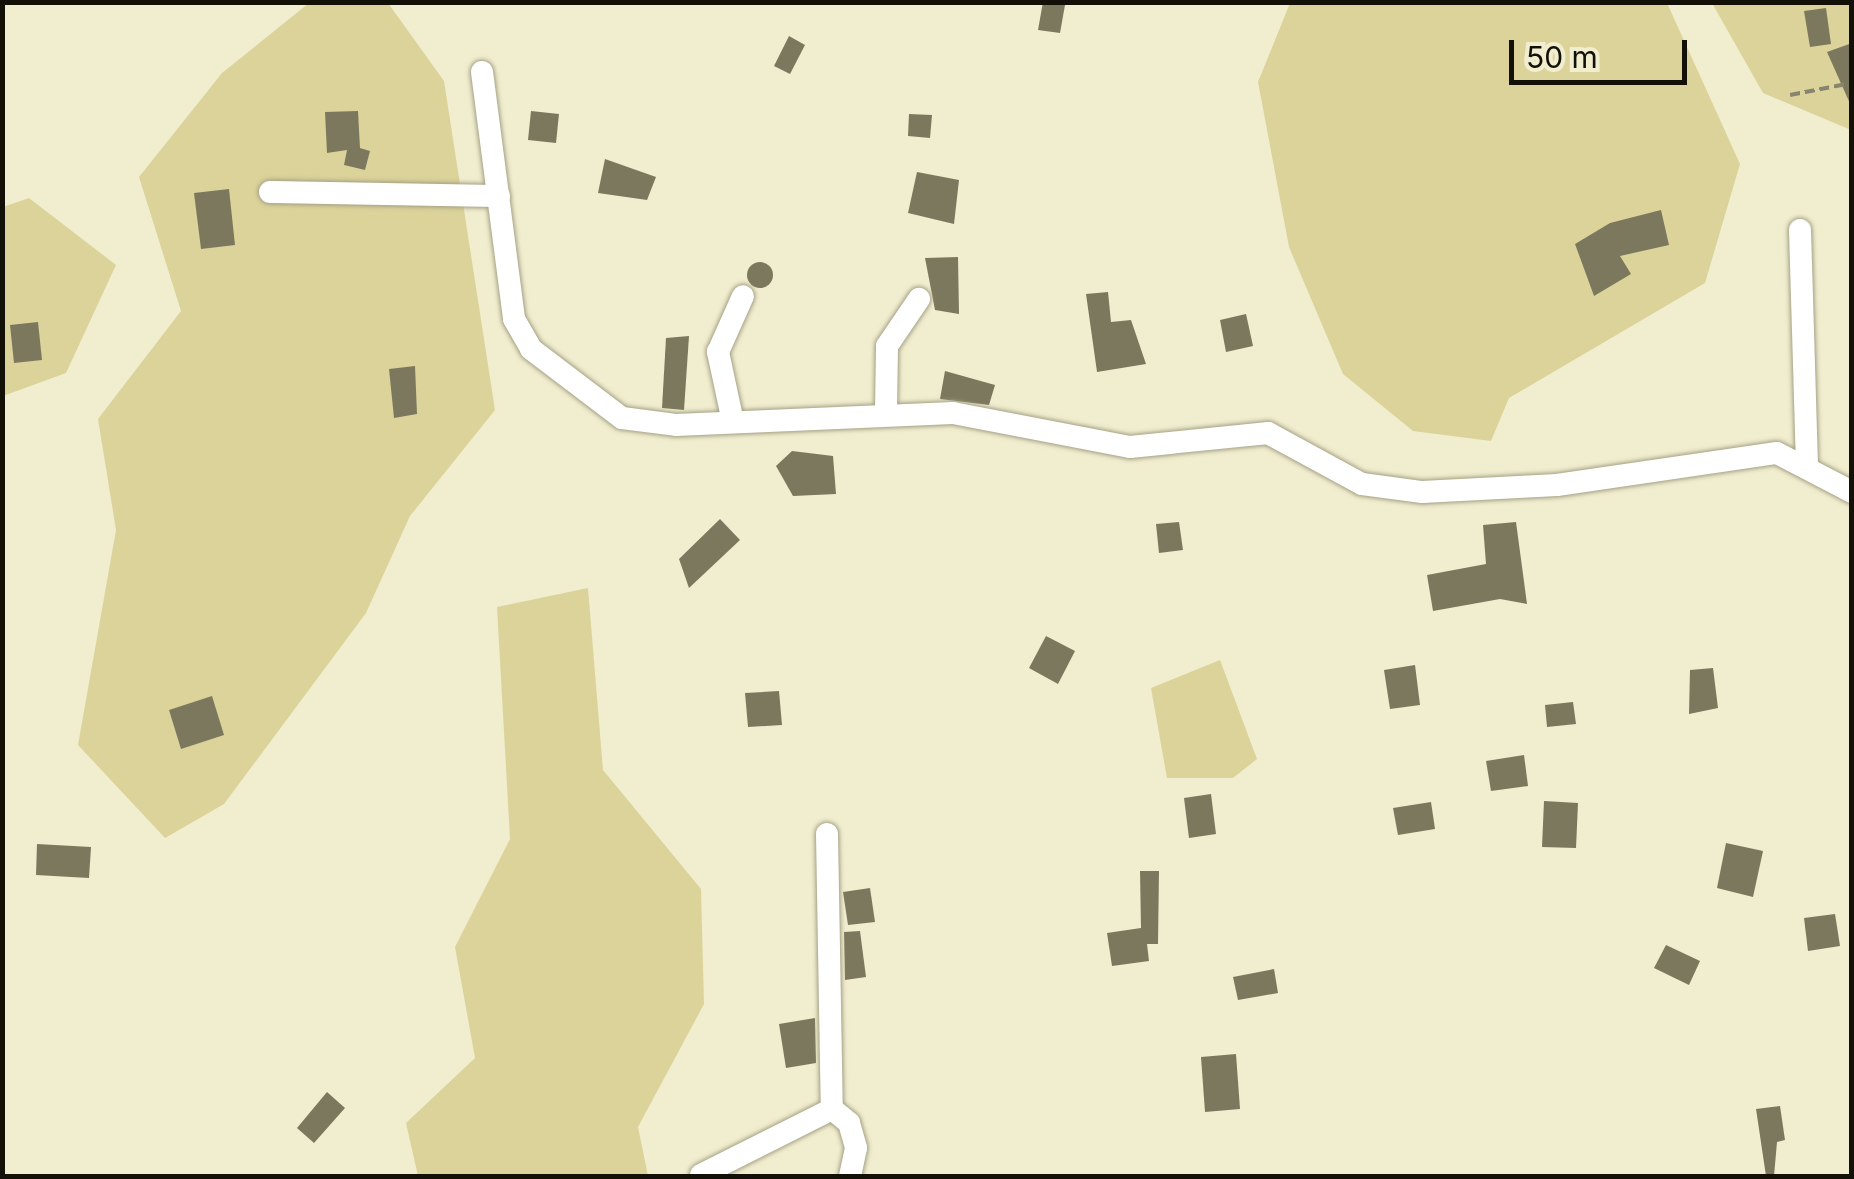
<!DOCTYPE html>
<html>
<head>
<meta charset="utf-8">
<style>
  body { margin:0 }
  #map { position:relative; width:1854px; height:1179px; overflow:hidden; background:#f1edcf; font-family:Inter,sans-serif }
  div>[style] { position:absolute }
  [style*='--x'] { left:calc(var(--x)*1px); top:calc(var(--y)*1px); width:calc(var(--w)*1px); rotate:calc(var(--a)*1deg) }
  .green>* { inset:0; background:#dcd39a }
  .building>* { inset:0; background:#7c785d }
  .round { border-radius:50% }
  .path>* { height:4px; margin-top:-2px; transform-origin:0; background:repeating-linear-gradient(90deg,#888470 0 10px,transparent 0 15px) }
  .roads { filter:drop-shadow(0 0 2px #a5a185) drop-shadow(0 0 2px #a5a185) }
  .minor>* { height:22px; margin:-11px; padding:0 11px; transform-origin:11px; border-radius:11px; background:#fff }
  span { translate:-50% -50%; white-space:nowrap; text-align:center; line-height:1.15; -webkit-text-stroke:10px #f1edcf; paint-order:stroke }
  .frame { position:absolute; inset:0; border:5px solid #131107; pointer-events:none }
  .scale { position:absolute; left:1509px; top:40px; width:178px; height:45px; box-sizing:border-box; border:5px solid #131107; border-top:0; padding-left:12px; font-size:30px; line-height:35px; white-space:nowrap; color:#131107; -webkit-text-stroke:8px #f1edcf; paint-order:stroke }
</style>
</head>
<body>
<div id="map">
  <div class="green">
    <i style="clip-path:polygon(309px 3px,388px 3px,444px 81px,495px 410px,410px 516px,366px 613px,224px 804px,165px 838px,78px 745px,116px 530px,98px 419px,181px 311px,139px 177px,222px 73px)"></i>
    <i style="clip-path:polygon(1290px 3px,1667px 3px,1740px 164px,1705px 283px,1509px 398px,1491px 441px,1413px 431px,1343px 374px,1289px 247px,1258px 82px)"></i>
    <i style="clip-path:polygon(1712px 3px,1851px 3px,1851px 130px,1763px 93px)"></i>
    <i style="clip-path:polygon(29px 198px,116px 265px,66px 373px,3px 396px,3px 207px)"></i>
    <i style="clip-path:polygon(588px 588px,603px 770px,701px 889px,704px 1004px,638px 1127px,648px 1176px,418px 1176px,406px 1123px,475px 1058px,455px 947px,510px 839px,497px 607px)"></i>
    <i style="clip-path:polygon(1220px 660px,1257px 759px,1233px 778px,1167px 778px,1151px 688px)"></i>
  </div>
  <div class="building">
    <i style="clip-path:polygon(1043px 2px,1065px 5px,1060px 33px,1038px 30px)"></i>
    <i style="clip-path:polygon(1826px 8px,1831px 44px,1810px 47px,1804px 11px)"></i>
    <i style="clip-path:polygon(789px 36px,805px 45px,790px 74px,774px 66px)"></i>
    <i style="clip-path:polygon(1852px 43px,1852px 108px,1827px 52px)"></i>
    <i style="clip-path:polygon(358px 111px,360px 148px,370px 151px,365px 170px,344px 165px,347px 150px,327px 153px,325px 112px)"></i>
    <i style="clip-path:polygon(531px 111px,559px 114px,556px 143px,528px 140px)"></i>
    <i style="clip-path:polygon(909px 114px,932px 115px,930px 138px,908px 136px)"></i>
    <i style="clip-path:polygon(605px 159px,656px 177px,647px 200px,598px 193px)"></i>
    <i style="clip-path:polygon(917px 172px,959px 180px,954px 224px,908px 213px)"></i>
    <i style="clip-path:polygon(229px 189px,235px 245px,201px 249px,194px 193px)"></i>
    <i style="clip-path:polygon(1661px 210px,1669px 245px,1620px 256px,1631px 274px,1594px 296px,1575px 244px,1610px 223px)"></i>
    <i style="clip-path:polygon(958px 257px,959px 314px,935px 310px,925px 258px)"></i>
    <i class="round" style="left:747px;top:262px;width:26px;height:26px"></i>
    <i style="clip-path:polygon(1108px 292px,1111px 322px,1131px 320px,1146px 364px,1097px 372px,1086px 294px)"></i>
    <i style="clip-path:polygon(1246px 314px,1253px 346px,1226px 352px,1220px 320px)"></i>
    <i style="clip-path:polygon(38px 322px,42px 360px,14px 363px,10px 325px)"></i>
    <i style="clip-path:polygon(689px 336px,684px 410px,662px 408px,666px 338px)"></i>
    <i style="clip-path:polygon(415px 366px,417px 414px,394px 418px,389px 369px)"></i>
    <i style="clip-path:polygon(945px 371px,995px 385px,989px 405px,940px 399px)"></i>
    <i style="clip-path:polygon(792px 451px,833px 456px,836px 494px,793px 496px,776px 466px)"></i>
    <i style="clip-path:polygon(720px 519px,740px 540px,689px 588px,679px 559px)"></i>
    <i style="clip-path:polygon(1179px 522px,1183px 550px,1159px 553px,1156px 524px)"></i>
    <i style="clip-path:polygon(1516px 522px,1527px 604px,1500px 599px,1433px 611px,1427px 575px,1486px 564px,1483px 525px)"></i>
    <i style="clip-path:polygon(1046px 636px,1075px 651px,1058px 684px,1029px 668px)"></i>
    <i style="clip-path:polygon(1415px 665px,1420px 705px,1390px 709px,1384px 670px)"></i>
    <i style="clip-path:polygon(1713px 668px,1718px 708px,1689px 714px,1690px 670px)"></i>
    <i style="clip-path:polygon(779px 691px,782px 725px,748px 727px,745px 693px)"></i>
    <i style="clip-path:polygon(212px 696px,224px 735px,181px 749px,169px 710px)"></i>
    <i style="clip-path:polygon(1573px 702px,1576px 724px,1547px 727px,1545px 705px)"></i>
    <i style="clip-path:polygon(1524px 755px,1528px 786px,1491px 791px,1486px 761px)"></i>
    <i style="clip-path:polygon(1211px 794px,1216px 834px,1189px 838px,1184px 798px)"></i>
    <i style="clip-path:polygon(1544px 801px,1578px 803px,1576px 848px,1542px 847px)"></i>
    <i style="clip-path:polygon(1431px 802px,1435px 829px,1398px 835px,1393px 808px)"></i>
    <i style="clip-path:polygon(1726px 843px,1763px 851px,1753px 897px,1717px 888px)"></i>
    <i style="clip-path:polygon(37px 844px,91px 847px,89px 878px,36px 875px)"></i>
    <i style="clip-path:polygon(1140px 871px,1159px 871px,1158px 944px,1147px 944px,1149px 961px,1112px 966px,1107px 933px,1141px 928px)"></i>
    <i style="clip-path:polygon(870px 888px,875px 922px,848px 925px,843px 892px)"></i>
    <i style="clip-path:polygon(1835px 914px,1840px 946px,1808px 951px,1804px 918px)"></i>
    <i style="clip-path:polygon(860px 931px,866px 977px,845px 980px,844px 932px)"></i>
    <i style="clip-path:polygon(1666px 945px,1700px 961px,1689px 985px,1654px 968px)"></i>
    <i style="clip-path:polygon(1274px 969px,1278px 993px,1238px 1000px,1233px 977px)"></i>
    <i style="clip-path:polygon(815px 1018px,816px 1063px,786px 1068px,779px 1024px)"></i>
    <i style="clip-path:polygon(1236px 1054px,1240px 1109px,1205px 1112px,1201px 1057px)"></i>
    <i style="clip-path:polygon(327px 1092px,345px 1108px,314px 1143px,297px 1128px)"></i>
    <i style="clip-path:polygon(1780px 1106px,1785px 1140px,1777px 1142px,1774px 1176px,1766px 1176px,1756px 1109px)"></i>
  </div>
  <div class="path">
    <i style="--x:1790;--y:95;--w:63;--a:-11"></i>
  </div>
  <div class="roads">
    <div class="minor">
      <i style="--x:482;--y:72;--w:249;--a:82.6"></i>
      <i style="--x:514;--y:319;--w:34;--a:60"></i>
      <i style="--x:531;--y:349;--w:114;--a:37.2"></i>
      <i style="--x:622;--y:418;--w:54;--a:7.4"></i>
      <i style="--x:676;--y:425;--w:277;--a:-2.5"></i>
      <i style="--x:953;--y:413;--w:180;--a:10.9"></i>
      <i style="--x:1130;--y:447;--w:139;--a:-5.8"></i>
      <i style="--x:1268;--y:433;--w:107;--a:28.5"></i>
      <i style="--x:1362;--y:484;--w:61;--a:7.6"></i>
      <i style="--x:1422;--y:492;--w:135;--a:-3"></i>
      <i style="--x:1557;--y:485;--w:222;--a:-8.3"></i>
      <i style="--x:1777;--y:453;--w:85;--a:27.5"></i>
      <i style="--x:270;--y:192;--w:229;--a:1"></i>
      <i style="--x:1800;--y:230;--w:237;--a:88.3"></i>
      <i style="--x:886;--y:412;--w:66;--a:-89.1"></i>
      <i style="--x:887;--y:346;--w:57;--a:-55.8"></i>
      <i style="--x:733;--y:422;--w:72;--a:-102.1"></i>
      <i style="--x:718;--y:352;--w:61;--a:-65.9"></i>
      <i style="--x:827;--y:834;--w:275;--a:89"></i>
      <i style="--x:832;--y:1109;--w:22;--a:39"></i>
      <i style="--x:849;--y:1123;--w:26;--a:74"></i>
      <i style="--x:856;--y:1148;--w:29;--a:102"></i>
      <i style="--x:701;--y:1175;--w:147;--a:-26.7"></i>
    </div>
  </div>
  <div class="frame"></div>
  <div class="scale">50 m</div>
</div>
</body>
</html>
